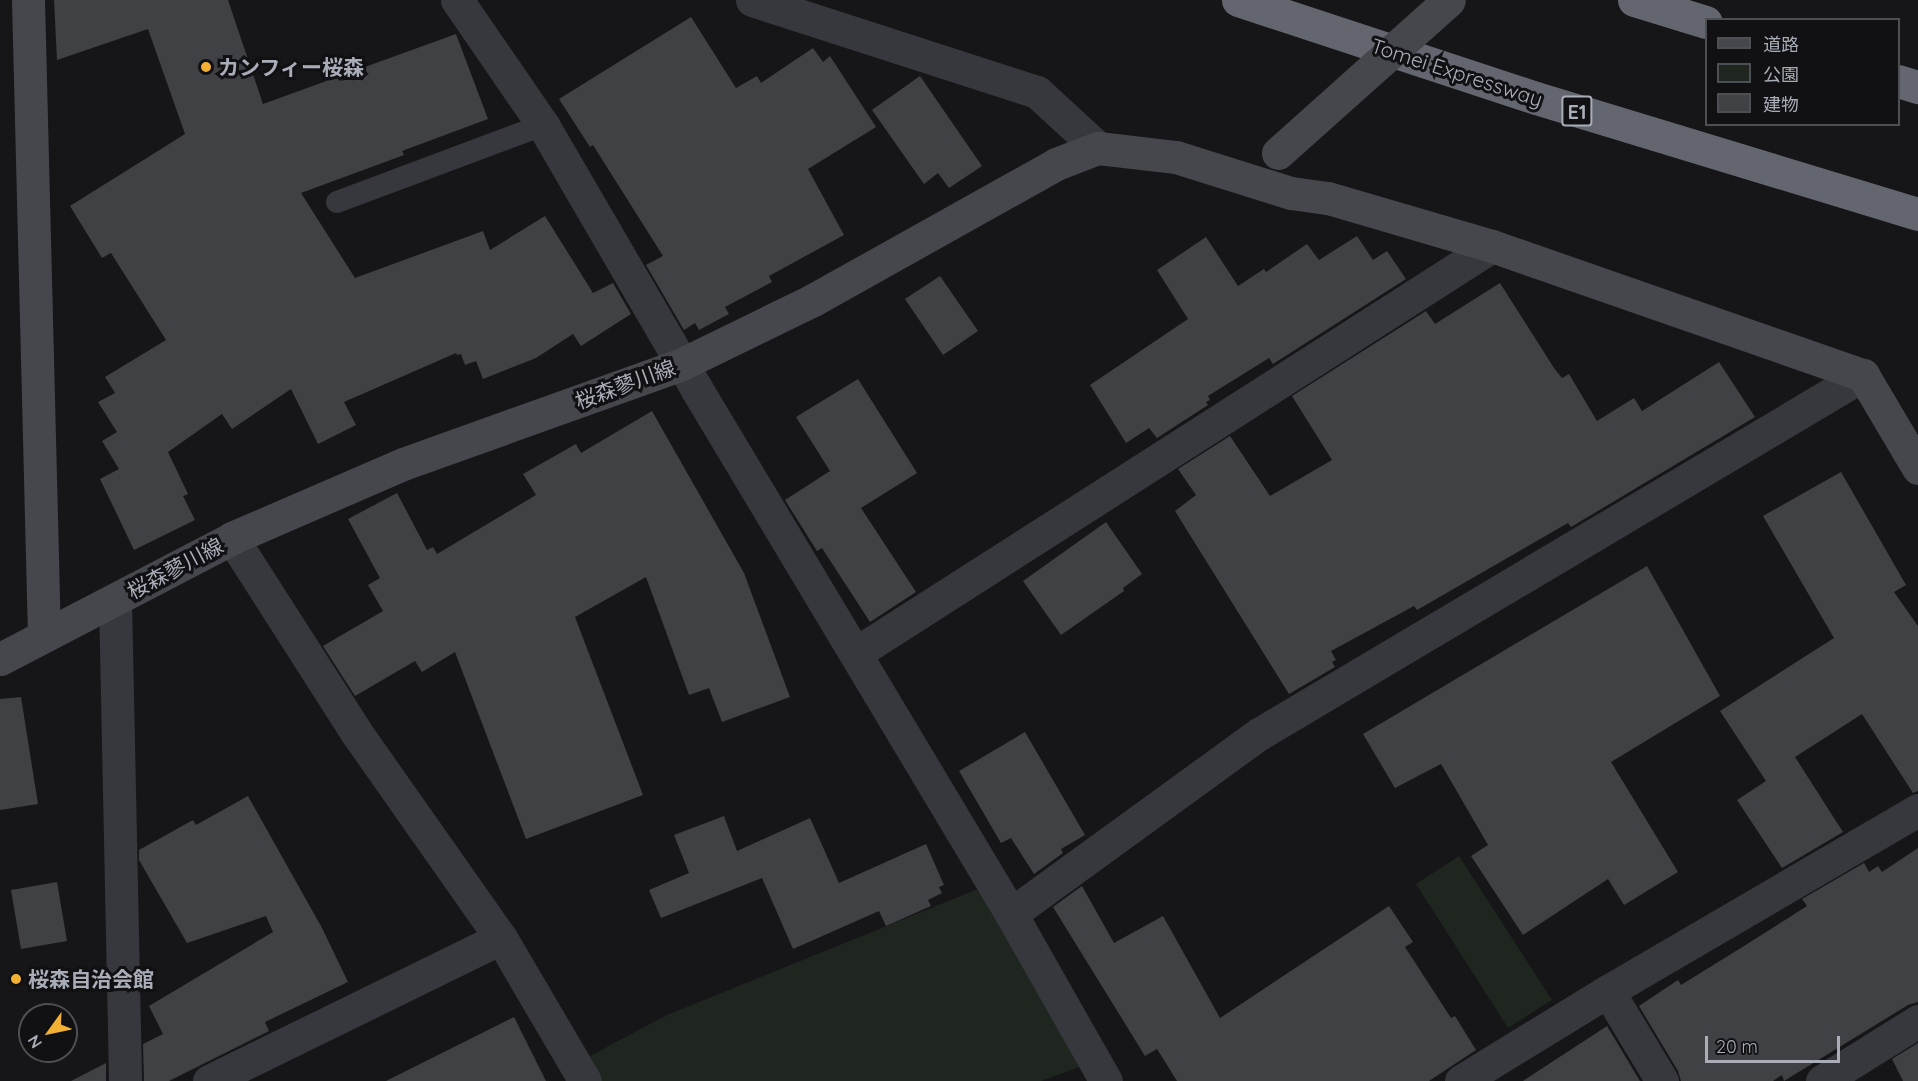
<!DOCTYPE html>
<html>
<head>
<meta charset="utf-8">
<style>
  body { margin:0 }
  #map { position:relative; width:1918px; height:1081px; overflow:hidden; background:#161618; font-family:Quicksand,"Noto Sans JP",sans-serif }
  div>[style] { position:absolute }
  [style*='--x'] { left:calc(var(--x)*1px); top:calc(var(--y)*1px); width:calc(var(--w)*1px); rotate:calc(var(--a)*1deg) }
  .green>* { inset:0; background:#1e261f }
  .building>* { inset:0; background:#404145 }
  .lane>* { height:22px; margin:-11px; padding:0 11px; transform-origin:11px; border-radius:11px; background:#37383d }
  .street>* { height:33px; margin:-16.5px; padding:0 16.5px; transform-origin:16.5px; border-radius:16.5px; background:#37383d }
  .secondary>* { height:33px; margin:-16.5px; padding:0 16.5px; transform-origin:16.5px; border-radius:16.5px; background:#45474d }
  .highway>* { height:33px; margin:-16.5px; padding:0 16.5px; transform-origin:16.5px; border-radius:16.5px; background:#63666e }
  .secondary-bridge>* { height:33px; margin:-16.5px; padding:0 16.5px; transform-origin:16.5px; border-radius:16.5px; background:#45474d }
  .dots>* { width:16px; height:16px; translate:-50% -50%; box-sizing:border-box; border:3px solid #111113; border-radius:50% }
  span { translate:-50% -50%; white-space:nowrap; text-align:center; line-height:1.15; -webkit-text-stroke:6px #111113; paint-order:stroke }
  .shield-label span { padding:2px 4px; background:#111113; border:2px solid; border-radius:4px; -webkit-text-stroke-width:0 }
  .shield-label { font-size:20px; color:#a8adb8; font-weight:700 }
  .poi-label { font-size:21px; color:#a8adb8; font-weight:700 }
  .left { translate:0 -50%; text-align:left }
  .street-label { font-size:21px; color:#a8adb8 }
  .legend { position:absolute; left:1705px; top:18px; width:195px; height:108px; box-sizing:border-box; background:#111113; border:2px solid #4d4f55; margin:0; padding:8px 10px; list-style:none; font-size:18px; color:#a8adb8 }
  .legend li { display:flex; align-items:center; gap:12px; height:30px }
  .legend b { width:30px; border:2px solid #4d4f55 }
  .north { position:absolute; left:18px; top:1003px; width:60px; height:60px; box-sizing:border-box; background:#111113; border:2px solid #4d4f55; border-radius:50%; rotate:237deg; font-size:16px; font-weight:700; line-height:24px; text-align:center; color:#a8adb8 }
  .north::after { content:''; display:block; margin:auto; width:21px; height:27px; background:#f2b134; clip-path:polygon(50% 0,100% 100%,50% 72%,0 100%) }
  .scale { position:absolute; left:1705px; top:1036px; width:135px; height:27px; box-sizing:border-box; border:3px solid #a8adb8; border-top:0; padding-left:8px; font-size:18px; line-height:21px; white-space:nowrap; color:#a8adb8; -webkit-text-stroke:4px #111113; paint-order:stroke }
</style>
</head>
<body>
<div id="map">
  <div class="green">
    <i style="clip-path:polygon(1459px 856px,1552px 1000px,1508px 1028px,1416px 884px)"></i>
    <i style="clip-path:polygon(978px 889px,1082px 1066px,1041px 1081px,602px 1081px,590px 1056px,667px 1015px)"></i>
  </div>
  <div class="building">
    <i style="clip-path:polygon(54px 0,228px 0,263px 104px,456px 34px,488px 119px,402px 151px,404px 155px,301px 193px,355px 278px,483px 231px,490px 250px,545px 216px,593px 293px,613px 283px,631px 314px,581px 346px,573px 334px,536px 358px,483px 379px,476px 361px,465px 365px,461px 354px,457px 355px,456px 353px,344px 402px,356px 425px,318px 444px,291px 389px,232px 429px,222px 414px,168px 452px,188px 494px,183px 496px,195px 520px,134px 550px,100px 479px,119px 469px,102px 441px,117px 432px,98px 402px,115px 393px,105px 377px,166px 340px,111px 253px,102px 258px,70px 206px,185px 134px,148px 29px,57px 60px)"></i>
    <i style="clip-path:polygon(691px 17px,736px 88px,757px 76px,761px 83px,813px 48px,823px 62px,830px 56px,876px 127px,808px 169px,844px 235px,769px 276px,772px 282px,725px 307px,729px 314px,699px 330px,695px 323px,684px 330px,646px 265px,663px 256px,593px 145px,590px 147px,559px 99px)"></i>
    <i style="clip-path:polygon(920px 76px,982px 166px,949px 188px,938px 173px,924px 184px,872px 110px)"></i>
    <i style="clip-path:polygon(1357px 236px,1373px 260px,1387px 251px,1406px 279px,1273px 364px,1269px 358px,1208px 396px,1210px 400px,1206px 402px,1208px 405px,1157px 438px,1149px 428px,1126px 443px,1090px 385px,1188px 319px,1157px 270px,1206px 237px,1238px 286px,1264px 269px,1266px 272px,1307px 244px,1319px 260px)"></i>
    <i style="clip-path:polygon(940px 276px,978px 331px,943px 355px,905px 299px)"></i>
    <i style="clip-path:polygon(1500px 283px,1554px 368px,1562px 378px,1569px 374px,1597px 421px,1634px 398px,1642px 411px,1719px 362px,1755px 417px,1571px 527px,1568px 523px,1417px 610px,1414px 606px,1331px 651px,1336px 660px,1332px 662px,1335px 667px,1289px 694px,1175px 511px,1196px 495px,1178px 469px,1230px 436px,1270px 496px,1332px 460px,1292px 396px,1426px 311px,1435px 324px)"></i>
    <i style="clip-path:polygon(858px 379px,917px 473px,861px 508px,916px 592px,870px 622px,822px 548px,817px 551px,785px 500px,830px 471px,796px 417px)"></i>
    <i style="clip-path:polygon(652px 411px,744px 573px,790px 697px,722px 722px,709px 688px,689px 695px,646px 577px,575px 617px,643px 795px,526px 839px,455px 652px,422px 672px,415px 661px,355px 696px,323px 646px,383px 611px,368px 585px,380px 578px,348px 519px,397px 493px,427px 550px,433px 547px,437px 554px,536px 495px,523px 474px,576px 444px,581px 453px)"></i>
    <i style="clip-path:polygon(1841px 472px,1906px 585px,1894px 592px,1918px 626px,1918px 791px,1913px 793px,1862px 714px,1795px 757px,1843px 832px,1782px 868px,1737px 800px,1766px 781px,1720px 711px,1834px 638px,1763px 516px)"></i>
    <i style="clip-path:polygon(1106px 522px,1142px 574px,1123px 588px,1124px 591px,1061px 635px,1023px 581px)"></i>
    <i style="clip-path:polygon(1647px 566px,1720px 696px,1611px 762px,1678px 872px,1624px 905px,1608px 879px,1523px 935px,1471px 856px,1488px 845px,1441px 764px,1395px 788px,1363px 734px)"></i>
    <i style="clip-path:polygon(21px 697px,38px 804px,0 810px,0 699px)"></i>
    <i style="clip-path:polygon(1025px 732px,1085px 835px,1061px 849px,1063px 853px,1034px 874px,1011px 838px,1001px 843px,959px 771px)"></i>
    <i style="clip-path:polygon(248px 796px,322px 928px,348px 982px,265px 1022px,269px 1031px,169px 1081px,144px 1081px,143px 1044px,163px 1034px,149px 1006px,273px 932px,266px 916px,187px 943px,139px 860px,139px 850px,193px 820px,196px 825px)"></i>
    <i style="clip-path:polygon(724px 816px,737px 851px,810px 818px,839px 883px,926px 844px,944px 885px,939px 887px,942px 893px,928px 900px,931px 906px,886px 926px,879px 911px,793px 949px,762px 878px,661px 918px,649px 890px,689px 873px,674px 835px)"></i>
    <i style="clip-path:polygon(1918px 848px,1918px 1002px,1908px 1005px,1784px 1081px,1782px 1075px,1773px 1081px,1681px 1081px,1678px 1071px,1639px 1006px,1678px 980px,1681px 985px,1744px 946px,1807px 906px,1802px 899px,1864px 863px,1869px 872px,1878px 866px,1882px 872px)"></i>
    <i style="clip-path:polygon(57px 882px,67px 941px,21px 949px,11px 890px)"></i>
    <i style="clip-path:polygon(1082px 886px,1114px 943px,1163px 916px,1220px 1018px,1389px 906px,1413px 942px,1405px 947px,1451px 1018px,1455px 1016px,1476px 1050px,1429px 1081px,1177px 1081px,1157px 1049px,1145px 1056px,1053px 907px)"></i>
    <i style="clip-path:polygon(514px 1017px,546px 1081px,386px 1081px)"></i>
    <i style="clip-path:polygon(1607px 1026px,1640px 1081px,1523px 1081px)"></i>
    <i style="clip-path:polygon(1918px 1043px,1918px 1081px,1903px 1081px,1892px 1059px)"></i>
    <i style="clip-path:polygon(106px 1063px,106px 1081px,71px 1081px)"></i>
  </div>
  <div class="lane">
    <i style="--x:337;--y:202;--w:220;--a:-20.5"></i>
  </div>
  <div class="street">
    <i style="--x:457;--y:0;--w:152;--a:55.5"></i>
    <i style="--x:543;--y:125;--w:304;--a:59.8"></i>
    <i style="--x:696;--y:388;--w:613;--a:59.08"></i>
    <i style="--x:1011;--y:914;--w:192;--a:60.4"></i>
    <i style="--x:752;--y:0;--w:299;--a:17.9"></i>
    <i style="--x:1037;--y:92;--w:83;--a:42.6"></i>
    <i style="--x:232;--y:538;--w:230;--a:57.4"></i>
    <i style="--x:356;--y:732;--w:252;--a:54.9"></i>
    <i style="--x:501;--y:938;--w:166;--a:59.6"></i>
    <i style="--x:115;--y:600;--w:481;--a:88.8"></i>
    <i style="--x:856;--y:653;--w:755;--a:-32.62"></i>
    <i style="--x:1011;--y:914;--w:306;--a:-36"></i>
    <i style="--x:1259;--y:734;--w:703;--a:-30.73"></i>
    <i style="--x:1608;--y:991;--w:105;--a:59"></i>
    <i style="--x:209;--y:1081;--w:325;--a:-26.1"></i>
    <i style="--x:1461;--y:1081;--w:172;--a:-31.5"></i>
    <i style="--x:1608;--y:991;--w:359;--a:-30.3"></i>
    <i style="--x:1822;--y:1081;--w:113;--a:-32"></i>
  </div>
  <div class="secondary">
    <i style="--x:28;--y:0;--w:636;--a:88.56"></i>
    <i style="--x:0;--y:659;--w:262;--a:-27.5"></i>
    <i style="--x:232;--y:538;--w:186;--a:-23.4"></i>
    <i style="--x:403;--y:464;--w:296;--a:-19.7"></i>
    <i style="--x:682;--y:364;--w:146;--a:-26"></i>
    <i style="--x:813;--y:300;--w:278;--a:-29.2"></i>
    <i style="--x:1056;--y:164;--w:45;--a:-20.9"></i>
    <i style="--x:1098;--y:148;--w:79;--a:6.6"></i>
    <i style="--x:1176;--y:157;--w:121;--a:17.4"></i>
    <i style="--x:1291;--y:193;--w:37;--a:8"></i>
    <i style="--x:1328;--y:198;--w:171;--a:16.3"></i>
    <i style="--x:1492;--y:246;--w:393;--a:19.2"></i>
    <i style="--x:1863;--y:375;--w:108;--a:59.4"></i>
  </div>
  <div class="highway">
    <i style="--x:1238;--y:0;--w:314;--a:18.2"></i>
    <i style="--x:1536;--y:98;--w:399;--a:16.9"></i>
    <i style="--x:1634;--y:0;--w:75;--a:17"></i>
    <i style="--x:1898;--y:81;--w:21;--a:17"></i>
  </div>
  <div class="secondary-bridge">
    <i style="--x:1278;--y:153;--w:229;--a:-41.8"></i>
  </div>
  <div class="dots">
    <i style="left:206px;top:67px;background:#f2b134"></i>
    <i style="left:16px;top:979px;background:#f2b134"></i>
  </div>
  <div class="shield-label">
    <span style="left:1577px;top:111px">E1</span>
  </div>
  <div class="poi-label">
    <span class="left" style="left:218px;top:67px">カンフィー桜森</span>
    <span class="left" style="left:28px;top:979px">桜森自治会館</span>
  </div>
  <div class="street-label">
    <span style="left:1457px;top:72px;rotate:18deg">Tomei Expressway</span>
    <span style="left:625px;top:384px;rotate:-20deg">桜森蓼川線</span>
    <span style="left:175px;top:568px;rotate:-28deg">桜森蓼川線</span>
  </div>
  <ul class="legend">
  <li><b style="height:8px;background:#45474d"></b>道路</li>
  <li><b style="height:16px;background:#1e261f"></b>公園</li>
  <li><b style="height:16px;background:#404145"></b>建物</li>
  </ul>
  <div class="north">N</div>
  <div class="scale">20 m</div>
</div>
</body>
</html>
